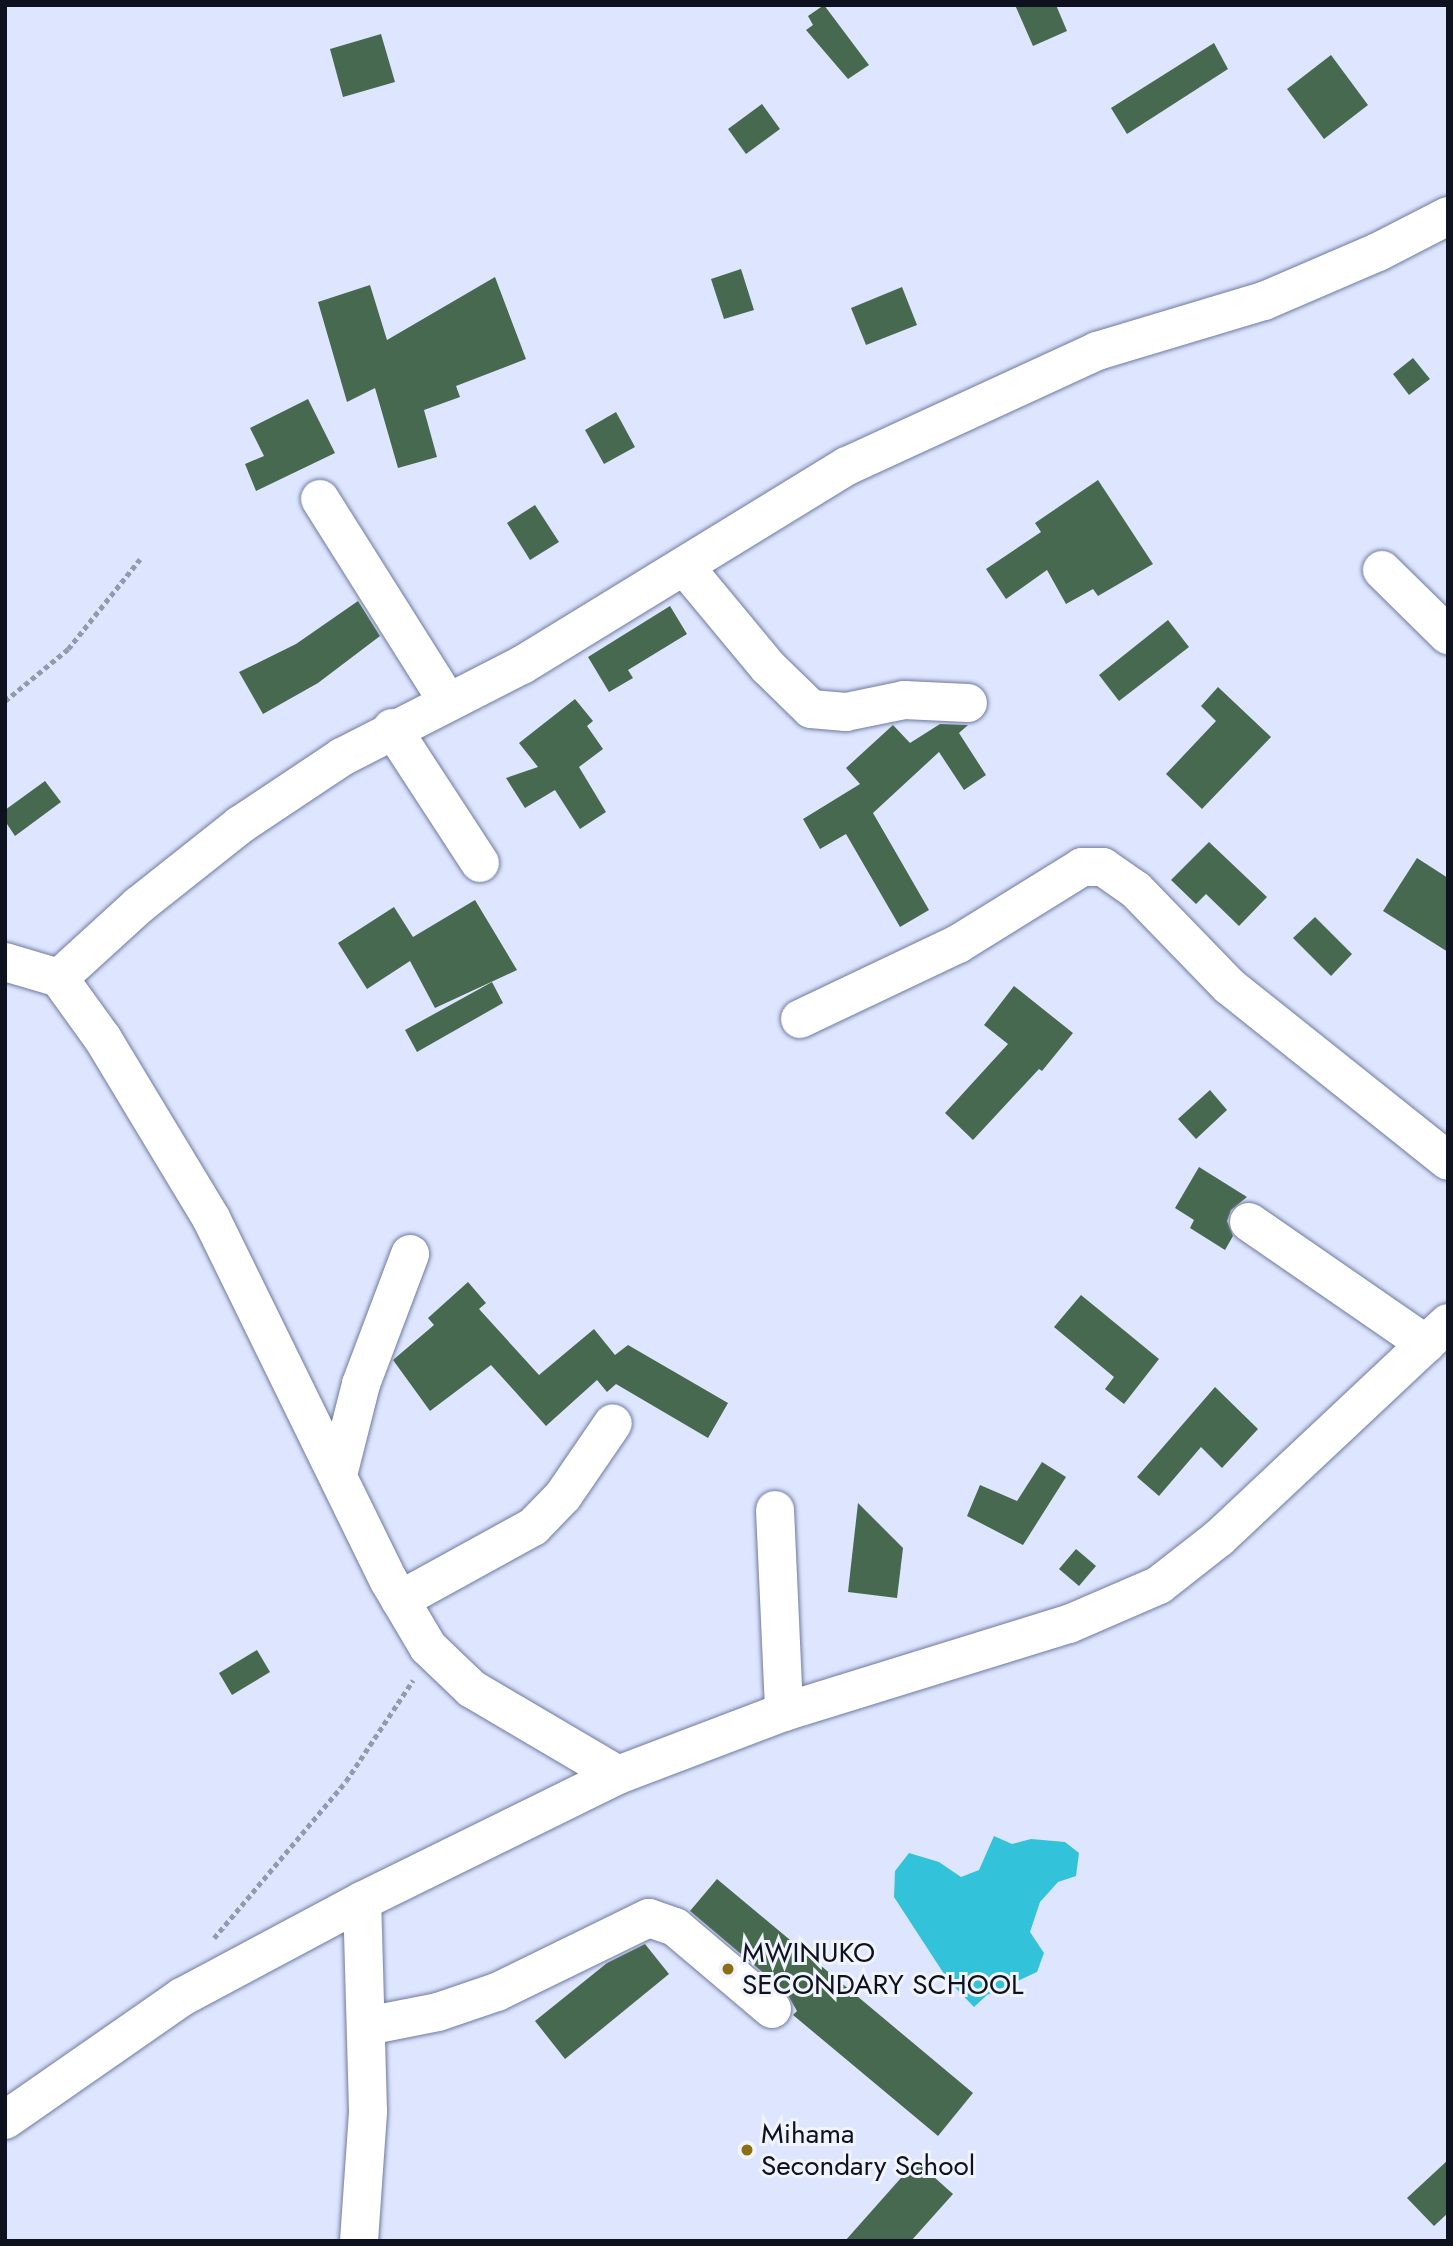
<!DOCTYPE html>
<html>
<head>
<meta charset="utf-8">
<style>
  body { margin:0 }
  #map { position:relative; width:1453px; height:2246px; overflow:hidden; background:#dee6ff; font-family:Jost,sans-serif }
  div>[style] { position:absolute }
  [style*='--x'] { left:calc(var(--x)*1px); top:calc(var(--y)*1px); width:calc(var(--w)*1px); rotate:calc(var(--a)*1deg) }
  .water>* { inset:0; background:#32c2da }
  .building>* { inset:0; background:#47694f }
  .path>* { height:4.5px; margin-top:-2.25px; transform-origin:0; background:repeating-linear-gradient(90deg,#939aae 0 5px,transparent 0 8.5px) }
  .roads { filter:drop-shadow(0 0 2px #6f7a9e) drop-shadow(0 0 2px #6f7a9e) }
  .minor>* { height:38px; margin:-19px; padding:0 19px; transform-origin:19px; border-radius:19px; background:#fff }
  .dots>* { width:19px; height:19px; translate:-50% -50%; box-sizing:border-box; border:4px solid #f1f4fc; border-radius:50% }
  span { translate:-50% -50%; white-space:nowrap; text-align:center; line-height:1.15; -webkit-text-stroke:6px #f1f4fc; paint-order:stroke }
  .poi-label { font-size:28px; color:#0e121f }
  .left { translate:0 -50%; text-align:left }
  .frame { position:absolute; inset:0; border:7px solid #0e121f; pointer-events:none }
</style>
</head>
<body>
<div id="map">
  <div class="water">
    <i style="clip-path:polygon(994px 1836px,1012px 1844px,1031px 1839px,1065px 1842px,1079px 1853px,1076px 1876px,1058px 1882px,1040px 1902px,1030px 1932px,1044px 1953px,1037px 1972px,987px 1995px,974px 2007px,948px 1980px,894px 1897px,895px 1871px,909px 1853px,939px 1862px,961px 1877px,979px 1870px)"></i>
  </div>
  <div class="building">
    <i style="clip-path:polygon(824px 5px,869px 65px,848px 79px,806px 30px,813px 25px,808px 16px)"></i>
    <i style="clip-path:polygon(1015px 5px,1056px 5px,1067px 31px,1033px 46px)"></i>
    <i style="clip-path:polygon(381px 34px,395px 82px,343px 97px,330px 49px)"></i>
    <i style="clip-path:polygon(1214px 43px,1228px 69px,1127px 134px,1111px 108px)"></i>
    <i style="clip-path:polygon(1331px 55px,1368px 105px,1324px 139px,1287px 89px)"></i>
    <i style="clip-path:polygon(762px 104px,780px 129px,746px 154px,728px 129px)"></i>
    <i style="clip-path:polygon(741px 269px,754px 310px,724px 319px,711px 279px)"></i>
    <i style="clip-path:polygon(495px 277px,526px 359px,456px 386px,460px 397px,424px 410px,437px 457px,398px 468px,375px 388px,347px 402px,318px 302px,370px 285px,387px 340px)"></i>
    <i style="clip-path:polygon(902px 287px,917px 325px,866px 345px,851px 308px)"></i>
    <i style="clip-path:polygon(1413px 358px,1430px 379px,1409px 395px,1393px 374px)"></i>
    <i style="clip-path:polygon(308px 399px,335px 453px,256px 491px,245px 464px,264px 456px,250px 428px)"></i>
    <i style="clip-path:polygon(616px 412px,635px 447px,604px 464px,585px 430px)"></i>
    <i style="clip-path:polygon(1098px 480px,1153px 564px,1098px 596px,1093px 589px,1066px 604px,1047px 570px,1006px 599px,986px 569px,1041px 532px,1035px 523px)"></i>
    <i style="clip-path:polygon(535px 505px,559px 542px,530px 560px,507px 523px)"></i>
    <i style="clip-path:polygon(358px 601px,380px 636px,318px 683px,263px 714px,239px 672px,296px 644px)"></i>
    <i style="clip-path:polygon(670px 606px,687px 634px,628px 670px,633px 678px,609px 692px,588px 657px)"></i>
    <i style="clip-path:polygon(1168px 620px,1189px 647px,1119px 701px,1099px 675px)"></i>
    <i style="clip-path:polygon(1218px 687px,1271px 737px,1202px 809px,1166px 774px,1216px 721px,1201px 706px)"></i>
    <i style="clip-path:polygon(575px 699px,593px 721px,587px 726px,603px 749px,579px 767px,606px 812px,580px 829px,555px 790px,525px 808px,506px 778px,538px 767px,519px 743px)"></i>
    <i style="clip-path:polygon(940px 724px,968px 725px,959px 733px,986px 775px,964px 790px,939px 752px,873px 813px,929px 910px,900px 927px,846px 834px,820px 849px,803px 819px,860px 784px,846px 768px,893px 725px,910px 743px)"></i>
    <i style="clip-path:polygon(45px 781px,61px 802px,15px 836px,5px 821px,5px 810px)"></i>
    <i style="clip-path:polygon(1209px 842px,1267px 897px,1239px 926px,1206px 894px,1196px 904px,1171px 880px)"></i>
    <i style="clip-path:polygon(1417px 858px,1448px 878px,1448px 952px,1383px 911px)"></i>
    <i style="clip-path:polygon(475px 900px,517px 970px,435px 1008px,410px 961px,367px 989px,338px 943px,394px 907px,413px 937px)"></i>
    <i style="clip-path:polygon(1315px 917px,1352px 954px,1331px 976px,1293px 938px)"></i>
    <i style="clip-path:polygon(492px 982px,503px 1003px,417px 1052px,405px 1030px)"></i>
    <i style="clip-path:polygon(1014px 986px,1073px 1033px,1042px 1071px,1039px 1069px,973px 1140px,945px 1113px,1008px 1044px,984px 1025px)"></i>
    <i style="clip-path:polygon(1210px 1090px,1227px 1110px,1196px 1139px,1178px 1119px)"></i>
    <i style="clip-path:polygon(1199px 1167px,1247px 1197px,1231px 1210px,1227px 1221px,1233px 1236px,1225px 1250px,1190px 1228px,1194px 1220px,1175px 1208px)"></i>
    <i style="clip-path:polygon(468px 1282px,486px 1303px,479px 1309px,539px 1375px,594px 1329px,615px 1355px,628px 1345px,728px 1403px,708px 1438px,616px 1384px,607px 1392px,597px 1380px,546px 1426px,491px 1365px,430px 1411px,393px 1360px,434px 1325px,428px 1318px)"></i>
    <i style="clip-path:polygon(1081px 1295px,1159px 1359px,1124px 1404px,1105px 1389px,1114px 1377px,1054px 1327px)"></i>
    <i style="clip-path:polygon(1215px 1387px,1258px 1429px,1222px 1468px,1201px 1447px,1159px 1496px,1137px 1477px)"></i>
    <i style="clip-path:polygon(1042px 1462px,1066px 1477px,1023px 1545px,967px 1516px,980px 1485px,1017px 1501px)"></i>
    <i style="clip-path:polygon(858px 1503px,903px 1548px,897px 1598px,848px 1592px)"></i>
    <i style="clip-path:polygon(1076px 1549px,1096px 1566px,1079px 1586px,1059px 1569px)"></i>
    <i style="clip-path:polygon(257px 1650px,270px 1672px,232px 1695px,219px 1673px)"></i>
    <i style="clip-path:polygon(717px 1879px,973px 2093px,938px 2136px,793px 2015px,797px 2011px,786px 1992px,690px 1911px)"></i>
    <i style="clip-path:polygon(645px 1944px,669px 1974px,565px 2059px,535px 2021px,607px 1963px)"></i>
    <i style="clip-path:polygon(1448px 2160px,1448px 2213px,1434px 2226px,1407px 2198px)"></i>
    <i style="clip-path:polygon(916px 2161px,953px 2194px,911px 2241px,845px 2241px)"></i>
  </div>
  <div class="path">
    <i style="--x:5;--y:701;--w:82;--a:-39.5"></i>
    <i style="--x:68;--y:649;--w:115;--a:-51.3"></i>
    <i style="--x:214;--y:1938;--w:205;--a:-49.9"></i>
    <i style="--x:346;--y:1781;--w:121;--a:-56.4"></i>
  </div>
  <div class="roads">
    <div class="minor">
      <i style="--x:320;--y:499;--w:239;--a:57.8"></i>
      <i style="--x:685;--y:567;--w:130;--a:50.3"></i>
      <i style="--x:768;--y:667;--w:60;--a:44.3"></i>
      <i style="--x:811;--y:709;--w:35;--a:5"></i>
      <i style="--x:846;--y:712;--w:59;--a:-11.7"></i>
      <i style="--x:904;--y:700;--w:64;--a:2.7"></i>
      <i style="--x:1382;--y:570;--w:93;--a:44.6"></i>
      <i style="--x:392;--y:728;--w:161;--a:56.9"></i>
      <i style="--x:5;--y:962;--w:56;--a:16.5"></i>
      <i style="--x:59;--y:978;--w:75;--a:54.2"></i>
      <i style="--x:103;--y:1039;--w:209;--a:58.9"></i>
      <i style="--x:211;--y:1218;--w:404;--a:63.9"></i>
      <i style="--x:389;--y:1581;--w:77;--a:59.4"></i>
      <i style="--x:428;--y:1647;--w:61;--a:43.7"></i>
      <i style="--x:472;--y:1689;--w:169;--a:30.5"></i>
      <i style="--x:59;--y:978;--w:108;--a:-42.4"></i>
      <i style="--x:139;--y:905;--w:129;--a:-38.4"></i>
      <i style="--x:240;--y:825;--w:123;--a:-33.7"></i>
      <i style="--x:342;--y:757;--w:202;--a:-27.1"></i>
      <i style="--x:522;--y:665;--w:381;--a:-31.5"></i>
      <i style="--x:847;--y:466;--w:275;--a:-24.7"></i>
      <i style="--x:1097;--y:351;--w:174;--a:-16.7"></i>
      <i style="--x:1264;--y:301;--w:124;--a:-23.3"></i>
      <i style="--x:1378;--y:252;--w:79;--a:-27.2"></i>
      <i style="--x:800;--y:1019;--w:175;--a:-25.4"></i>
      <i style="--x:958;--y:944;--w:146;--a:-31.8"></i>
      <i style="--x:1082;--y:867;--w:21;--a:0"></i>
      <i style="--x:1103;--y:867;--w:40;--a:34.9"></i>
      <i style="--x:1136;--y:890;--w:134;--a:45.9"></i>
      <i style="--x:1229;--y:986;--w:280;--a:38.6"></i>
      <i style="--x:1249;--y:1222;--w:215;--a:34.6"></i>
      <i style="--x:338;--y:1475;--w:94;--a:-75.8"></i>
      <i style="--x:361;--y:1384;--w:139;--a:-69.3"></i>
      <i style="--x:775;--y:1510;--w:202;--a:87.4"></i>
      <i style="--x:400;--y:1600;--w:152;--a:-28.8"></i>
      <i style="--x:533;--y:1527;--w:43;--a:-45.9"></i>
      <i style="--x:563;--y:1496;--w:88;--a:-55.6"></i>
      <i style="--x:367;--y:2026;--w:72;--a:-11.2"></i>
      <i style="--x:438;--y:2012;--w:62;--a:-18.7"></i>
      <i style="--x:497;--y:1992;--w:169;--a:-26"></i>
      <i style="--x:649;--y:1918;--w:28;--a:19"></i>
      <i style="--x:675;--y:1927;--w:127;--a:40.2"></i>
      <i style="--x:5;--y:2120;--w:216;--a:-34.8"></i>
      <i style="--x:182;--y:1997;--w:204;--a:-28.1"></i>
      <i style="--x:362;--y:1901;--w:285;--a:-26.2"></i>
      <i style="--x:618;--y:1775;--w:178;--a:-20.8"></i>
      <i style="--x:784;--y:1712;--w:298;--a:-17.2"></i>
      <i style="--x:1069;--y:1624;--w:98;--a:-23.4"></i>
      <i style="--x:1159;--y:1585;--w:76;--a:-38.1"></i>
      <i style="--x:1219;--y:1538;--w:314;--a:-43.2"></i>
      <i style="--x:359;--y:2241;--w:130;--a:-86"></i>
      <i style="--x:368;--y:2111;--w:210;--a:-91.6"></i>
    </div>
  </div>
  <div class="dots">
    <i style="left:728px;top:1969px;background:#8a7012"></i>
    <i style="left:747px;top:2150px;background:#8a7012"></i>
  </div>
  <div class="poi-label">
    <span class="left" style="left:742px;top:1969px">MWINUKO<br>SECONDARY SCHOOL</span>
    <span class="left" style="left:761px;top:2150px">Mihama<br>Secondary School</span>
  </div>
  <div class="frame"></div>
</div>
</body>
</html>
